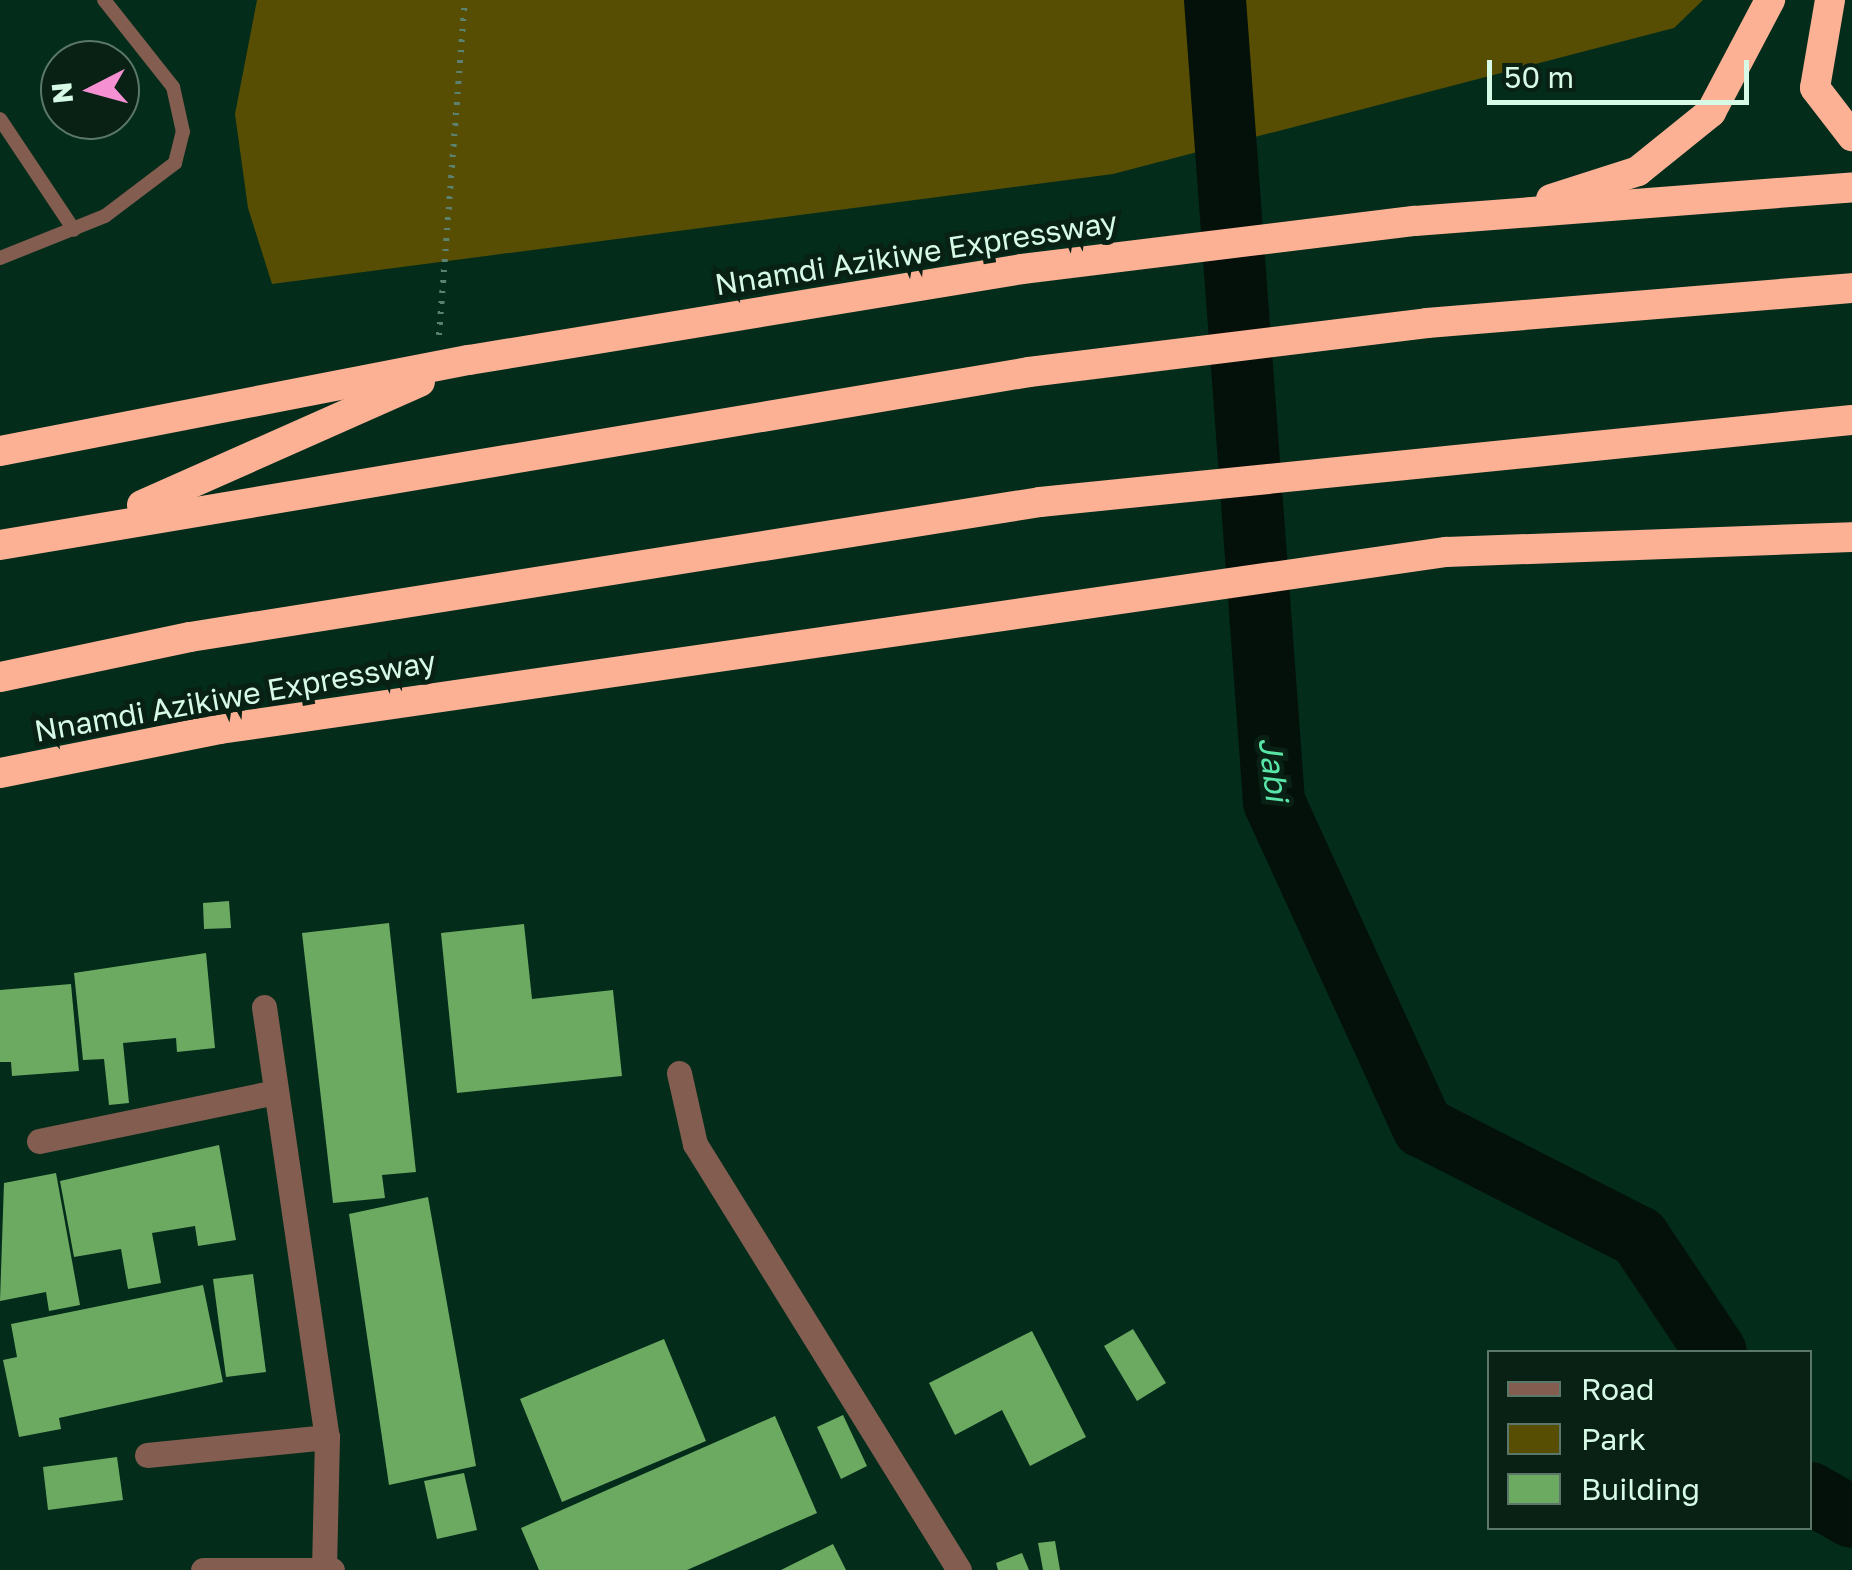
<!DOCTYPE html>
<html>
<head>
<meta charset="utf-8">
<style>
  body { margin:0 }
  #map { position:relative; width:1852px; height:1570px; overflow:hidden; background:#032c1b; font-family:"Golos Text",sans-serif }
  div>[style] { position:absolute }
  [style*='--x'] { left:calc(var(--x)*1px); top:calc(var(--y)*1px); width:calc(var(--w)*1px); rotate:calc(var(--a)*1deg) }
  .green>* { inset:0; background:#574e04 }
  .river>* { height:62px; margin:-31px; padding:0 31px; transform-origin:31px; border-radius:31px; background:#04110a }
  .building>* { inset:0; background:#6caa62 }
  .path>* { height:6px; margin-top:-3px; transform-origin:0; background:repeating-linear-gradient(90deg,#5b816f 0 2.5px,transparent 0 10.5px) }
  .lane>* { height:14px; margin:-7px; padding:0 7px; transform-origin:7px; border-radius:7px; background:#835d4f }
  .street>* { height:25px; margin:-12.5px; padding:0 12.5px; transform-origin:12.5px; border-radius:12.5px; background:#835d4f }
  .highway>* { height:30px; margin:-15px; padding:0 15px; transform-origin:15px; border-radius:15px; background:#fcb195 }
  span { translate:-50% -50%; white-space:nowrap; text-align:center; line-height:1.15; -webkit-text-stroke:10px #092015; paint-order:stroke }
  .street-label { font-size:30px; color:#d6fae6 }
  .water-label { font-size:32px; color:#59e5a7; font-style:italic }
  .legend { position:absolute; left:1487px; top:1350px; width:325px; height:180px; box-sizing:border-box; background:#092015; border:2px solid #5b7769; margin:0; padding:12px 18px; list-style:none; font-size:30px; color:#d6fae6 }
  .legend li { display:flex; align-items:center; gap:20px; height:50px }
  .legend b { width:50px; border:2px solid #5b7769 }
  .north { position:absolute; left:40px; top:40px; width:100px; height:100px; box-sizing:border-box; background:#092015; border:2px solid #5b7769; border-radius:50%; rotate:264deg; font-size:28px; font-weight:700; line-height:40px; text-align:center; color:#d6fae6 }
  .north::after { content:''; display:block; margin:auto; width:35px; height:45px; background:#f591d3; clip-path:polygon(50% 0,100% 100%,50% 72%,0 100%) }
  .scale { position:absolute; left:1487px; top:60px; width:262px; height:45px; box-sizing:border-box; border:5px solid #d6fae6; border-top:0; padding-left:12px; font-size:30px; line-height:35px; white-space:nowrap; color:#d6fae6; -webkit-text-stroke:8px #092015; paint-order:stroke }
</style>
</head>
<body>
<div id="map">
  <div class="green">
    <i style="clip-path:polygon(257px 0,1703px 0,1674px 28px,1113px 174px,272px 284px,248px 208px,235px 114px)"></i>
  </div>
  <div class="river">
    <i style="--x:1215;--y:0;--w:804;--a:85.79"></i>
    <i style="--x:1274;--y:802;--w:358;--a:65.4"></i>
    <i style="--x:1423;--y:1127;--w:242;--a:27"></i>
    <i style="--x:1639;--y:1237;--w:138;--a:56.2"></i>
    <i style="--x:1810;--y:1493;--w:48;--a:29.7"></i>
  </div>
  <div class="building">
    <i style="clip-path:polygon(229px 901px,231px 928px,204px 929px,203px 903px)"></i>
    <i style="clip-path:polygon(389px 923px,416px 1172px,382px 1175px,385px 1198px,333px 1203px,302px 933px)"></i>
    <i style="clip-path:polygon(524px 924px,532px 999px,613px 990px,622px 1076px,457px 1093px,441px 933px)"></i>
    <i style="clip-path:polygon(206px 953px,215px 1048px,177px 1052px,176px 1038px,123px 1043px,129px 1103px,109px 1105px,104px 1059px,83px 1060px,74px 973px)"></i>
    <i style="clip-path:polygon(71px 984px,79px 1071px,12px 1076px,11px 1062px,0 1062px,0 990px)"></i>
    <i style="clip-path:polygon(219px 1145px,236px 1240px,198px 1246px,195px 1226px,152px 1233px,161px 1283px,128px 1289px,121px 1249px,74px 1257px,60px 1181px)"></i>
    <i style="clip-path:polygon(56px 1173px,80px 1305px,49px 1311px,46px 1292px,0 1301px,4px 1183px)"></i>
    <i style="clip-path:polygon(428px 1197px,476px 1466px,389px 1485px,349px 1214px)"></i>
    <i style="clip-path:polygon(253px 1274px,266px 1372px,226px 1377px,213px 1279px)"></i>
    <i style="clip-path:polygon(203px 1285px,223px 1382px,59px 1418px,61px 1429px,19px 1437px,3px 1360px,17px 1357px,11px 1324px)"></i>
    <i style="clip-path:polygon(1133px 1329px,1166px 1383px,1137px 1401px,1104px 1346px)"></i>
    <i style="clip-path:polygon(1032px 1331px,1086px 1437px,1030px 1466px,1002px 1410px,955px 1435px,929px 1383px)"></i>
    <i style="clip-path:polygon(664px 1339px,706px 1441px,562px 1502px,520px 1399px)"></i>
    <i style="clip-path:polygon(843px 1415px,867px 1466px,841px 1479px,817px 1427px)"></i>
    <i style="clip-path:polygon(775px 1416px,817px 1513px,687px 1570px,539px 1570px,521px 1528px)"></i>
    <i style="clip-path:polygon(117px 1457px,123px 1500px,48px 1510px,43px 1467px)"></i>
    <i style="clip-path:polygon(464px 1473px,477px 1530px,437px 1539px,424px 1481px)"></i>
    <i style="clip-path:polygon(1055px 1541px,1060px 1570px,1043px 1570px,1038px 1543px)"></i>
    <i style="clip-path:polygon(833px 1544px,846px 1570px,781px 1570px)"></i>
    <i style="clip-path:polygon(1022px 1553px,1029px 1570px,998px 1570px,996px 1563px)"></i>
  </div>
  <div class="path">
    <i style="--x:439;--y:335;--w:336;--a:-85.6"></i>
  </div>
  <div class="lane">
    <i style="--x:0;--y:119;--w:133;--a:56.3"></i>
    <i style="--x:0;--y:258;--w:113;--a:-21.8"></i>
    <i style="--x:105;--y:216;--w:88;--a:-37.1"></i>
    <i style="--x:175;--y:163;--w:32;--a:-76"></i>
    <i style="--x:183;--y:132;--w:46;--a:-102.5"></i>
    <i style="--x:173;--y:87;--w:111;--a:-128.4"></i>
  </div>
  <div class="street">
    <i style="--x:264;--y:1007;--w:435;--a:81.7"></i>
    <i style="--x:327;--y:1437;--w:128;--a:91.3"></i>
    <i style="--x:679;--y:1073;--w:73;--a:77.3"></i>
    <i style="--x:695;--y:1144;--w:501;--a:58.21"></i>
    <i style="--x:39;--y:1141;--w:242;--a:-11.7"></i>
    <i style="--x:147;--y:1455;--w:181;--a:-5.7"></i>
    <i style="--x:203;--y:1570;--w:129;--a:0"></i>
  </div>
  <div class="highway">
    <i style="--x:1830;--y:0;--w:89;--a:99.7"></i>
    <i style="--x:1815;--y:88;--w:61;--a:52.4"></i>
    <i style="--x:1551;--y:199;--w:91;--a:-17.8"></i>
    <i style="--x:1638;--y:171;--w:94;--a:-38.9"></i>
    <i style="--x:1711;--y:112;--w:127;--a:-62.2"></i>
    <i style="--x:0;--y:451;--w:478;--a:-11"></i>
    <i style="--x:469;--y:360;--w:560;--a:-9.34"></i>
    <i style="--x:1022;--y:269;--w:396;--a:-7"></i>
    <i style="--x:1415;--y:221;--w:438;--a:-4.4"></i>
    <i style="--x:142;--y:505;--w:304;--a:-23.9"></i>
    <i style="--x:0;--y:545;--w:1043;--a:-9.54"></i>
    <i style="--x:1029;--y:372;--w:401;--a:-7"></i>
    <i style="--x:1427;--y:323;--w:426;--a:-4.7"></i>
    <i style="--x:0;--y:677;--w:194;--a:-11.9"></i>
    <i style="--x:190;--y:637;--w:861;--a:-9.02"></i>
    <i style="--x:1040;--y:502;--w:816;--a:-5.77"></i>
    <i style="--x:0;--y:773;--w:224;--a:-11.3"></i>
    <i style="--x:220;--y:729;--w:1239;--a:-8.22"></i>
    <i style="--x:1446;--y:552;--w:406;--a:-2.1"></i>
  </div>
  <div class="street-label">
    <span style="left:916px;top:253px;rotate:-9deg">Nnamdi Azikiwe Expressway</span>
    <span style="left:235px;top:696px;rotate:-10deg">Nnamdi Azikiwe Expressway</span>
  </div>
  <div class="water-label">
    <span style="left:1274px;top:769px;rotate:83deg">Jabi</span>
  </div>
  <ul class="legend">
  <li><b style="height:12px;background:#835d4f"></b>Road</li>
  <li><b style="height:28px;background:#574e04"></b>Park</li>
  <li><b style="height:28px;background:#6caa62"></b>Building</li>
  </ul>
  <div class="north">N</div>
  <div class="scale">50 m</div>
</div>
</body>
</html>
